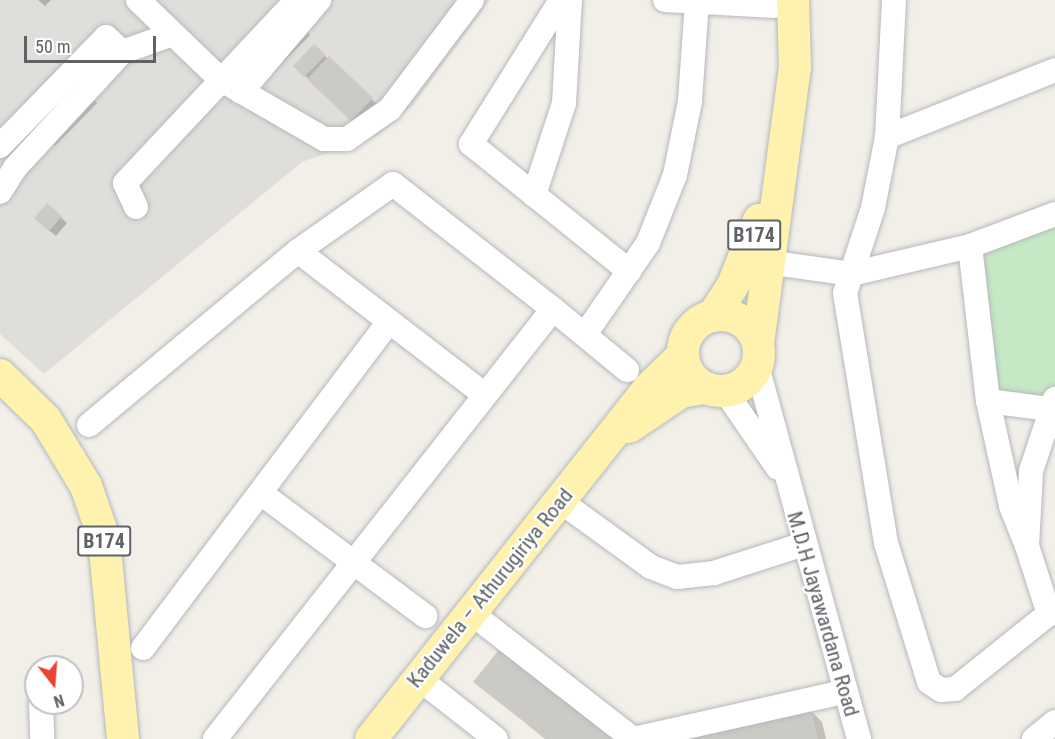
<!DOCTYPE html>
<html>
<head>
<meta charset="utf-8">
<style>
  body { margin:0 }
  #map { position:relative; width:1055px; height:739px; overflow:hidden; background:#f1efe8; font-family:"Roboto Condensed",sans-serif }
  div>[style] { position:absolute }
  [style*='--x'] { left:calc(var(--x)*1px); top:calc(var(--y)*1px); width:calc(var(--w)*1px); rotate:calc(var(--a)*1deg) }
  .industrial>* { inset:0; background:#e0deda }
  .green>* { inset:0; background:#c5e8c5 }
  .shadow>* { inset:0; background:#0003 }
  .building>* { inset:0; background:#cccac5 }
  .roads { filter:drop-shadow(0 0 2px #b5b8bc) drop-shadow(0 0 2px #b5b8bc) }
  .minor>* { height:24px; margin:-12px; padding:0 12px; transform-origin:12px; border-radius:12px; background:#fff }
  .major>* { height:32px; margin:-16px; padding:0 16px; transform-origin:16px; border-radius:16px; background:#fff2af }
  .major>.ring { margin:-16px; padding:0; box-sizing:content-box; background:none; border:32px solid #fff2af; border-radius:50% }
  span { translate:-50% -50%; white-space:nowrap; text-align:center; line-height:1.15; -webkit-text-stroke:4.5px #fff; paint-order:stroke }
  .shield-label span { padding:2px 4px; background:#fff; border:2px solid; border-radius:4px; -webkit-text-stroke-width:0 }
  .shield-label { font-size:20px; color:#5f6368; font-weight:700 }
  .street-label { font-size:21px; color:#5f6368 }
  .north { position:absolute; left:24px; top:655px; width:60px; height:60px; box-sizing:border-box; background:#fff; border:2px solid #bfc1c3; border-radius:50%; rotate:163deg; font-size:16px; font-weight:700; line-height:24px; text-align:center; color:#5f6368 }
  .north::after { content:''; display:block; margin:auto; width:21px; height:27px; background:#ea4335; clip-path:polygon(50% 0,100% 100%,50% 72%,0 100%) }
  .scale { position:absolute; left:24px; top:36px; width:132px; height:27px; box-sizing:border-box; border:3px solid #5f6368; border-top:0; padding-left:8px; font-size:18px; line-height:21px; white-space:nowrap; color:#5f6368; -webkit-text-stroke:4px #fff; paint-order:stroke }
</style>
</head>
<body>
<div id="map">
  <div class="industrial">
    <i style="clip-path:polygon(0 0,490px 0,414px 104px,377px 136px,302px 162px,44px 374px,0 334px)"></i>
  </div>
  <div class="green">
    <i style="clip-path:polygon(1055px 214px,1055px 399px,988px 401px,970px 246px)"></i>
  </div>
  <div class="shadow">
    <i style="clip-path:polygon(38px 0,51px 0,45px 6px)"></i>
    <i style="clip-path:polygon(296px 22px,310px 35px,268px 78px)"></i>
    <i style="clip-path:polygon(314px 46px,380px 107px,360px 128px,295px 66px)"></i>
    <i style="clip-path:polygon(81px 88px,97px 103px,55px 146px,40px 131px)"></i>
    <i style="clip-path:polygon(47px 205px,67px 223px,56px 236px,41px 224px)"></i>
    <i style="clip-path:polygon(475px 681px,614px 739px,545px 739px)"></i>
    <i style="clip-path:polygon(811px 711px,822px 722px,826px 739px,691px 739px)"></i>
  </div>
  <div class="building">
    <i style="clip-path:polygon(314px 44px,326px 55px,304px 77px,293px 66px)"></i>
    <i style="clip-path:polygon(329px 56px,373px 98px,351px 121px,307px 79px)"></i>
    <i style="clip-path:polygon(47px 203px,62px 216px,49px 231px,34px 218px)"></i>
    <i style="clip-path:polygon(501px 647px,617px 739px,546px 739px,473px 682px)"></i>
    <i style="clip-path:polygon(811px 709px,818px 739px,688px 739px,688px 738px)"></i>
  </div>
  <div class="roads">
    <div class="minor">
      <i style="--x:138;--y:0;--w:114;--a:43.9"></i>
      <i style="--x:220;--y:79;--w:120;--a:30"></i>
      <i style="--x:324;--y:139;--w:23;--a:0"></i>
      <i style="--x:347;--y:139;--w:52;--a:-34.9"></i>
      <i style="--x:390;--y:109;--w:136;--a:-53"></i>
      <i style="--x:561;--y:0;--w:170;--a:122"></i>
      <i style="--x:471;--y:144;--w:203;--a:38.8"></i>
      <i style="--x:665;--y:0;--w:110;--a:3.1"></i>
      <i style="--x:894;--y:0;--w:137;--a:92.9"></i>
      <i style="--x:887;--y:137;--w:72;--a:101.2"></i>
      <i style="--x:873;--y:208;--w:89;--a:108.2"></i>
      <i style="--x:845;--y:293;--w:253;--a:80.7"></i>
      <i style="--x:886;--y:543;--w:145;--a:72.8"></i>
      <i style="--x:929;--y:682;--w:14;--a:34"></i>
      <i style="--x:941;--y:690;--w:14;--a:-4"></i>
      <i style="--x:955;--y:689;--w:128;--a:-38.7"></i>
      <i style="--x:122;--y:52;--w:51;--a:-19.5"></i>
      <i style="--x:241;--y:92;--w:121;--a:-49.7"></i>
      <i style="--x:887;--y:137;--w:181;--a:-21.7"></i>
      <i style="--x:0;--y:146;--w:152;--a:-45.8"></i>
      <i style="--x:106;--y:37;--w:22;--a:43"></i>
      <i style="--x:122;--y:52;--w:158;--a:132.7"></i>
      <i style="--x:15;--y:168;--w:28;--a:122"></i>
      <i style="--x:534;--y:195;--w:97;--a:-71.9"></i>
      <i style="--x:564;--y:103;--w:103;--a:-86.7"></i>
      <i style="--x:136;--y:207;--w:26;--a:-115"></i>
      <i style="--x:125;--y:183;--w:251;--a:-46.8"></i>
      <i style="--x:970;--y:246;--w:156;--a:83.4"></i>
      <i style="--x:988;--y:401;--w:107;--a:77.6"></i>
      <i style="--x:1011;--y:506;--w:43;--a:68.2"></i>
      <i style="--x:298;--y:251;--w:236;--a:37.6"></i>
      <i style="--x:753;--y:260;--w:99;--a:8.1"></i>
      <i style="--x:851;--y:274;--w:122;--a:-13.2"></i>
      <i style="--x:970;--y:246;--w:91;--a:-20.6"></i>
      <i style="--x:553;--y:309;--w:96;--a:39.5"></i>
      <i style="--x:586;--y:333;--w:109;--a:-55.4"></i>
      <i style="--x:648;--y:243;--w:73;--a:-68.3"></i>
      <i style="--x:675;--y:175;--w:76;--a:-78.5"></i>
      <i style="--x:690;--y:101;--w:101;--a:-86"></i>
      <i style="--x:757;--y:366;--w:387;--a:74.7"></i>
      <i style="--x:725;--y:391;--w:93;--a:55.5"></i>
      <i style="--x:988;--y:401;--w:63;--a:7.4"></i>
      <i style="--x:89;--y:425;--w:272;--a:-39.8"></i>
      <i style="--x:298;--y:251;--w:116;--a:-35.2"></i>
      <i style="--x:393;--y:184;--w:203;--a:38"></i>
      <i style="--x:553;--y:309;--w:547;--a:128.17"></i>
      <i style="--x:262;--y:494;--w:204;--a:36.8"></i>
      <i style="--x:560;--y:501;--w:112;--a:36"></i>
      <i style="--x:651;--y:567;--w:28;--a:21"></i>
      <i style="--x:677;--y:577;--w:37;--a:-6"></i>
      <i style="--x:714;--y:573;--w:95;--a:-17.9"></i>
      <i style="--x:470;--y:612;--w:207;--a:37.9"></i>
      <i style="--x:633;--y:739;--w:216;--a:-12.6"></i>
      <i style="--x:1049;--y:614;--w:71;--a:-107.9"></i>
      <i style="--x:1027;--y:546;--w:75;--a:-86.9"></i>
      <i style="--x:1031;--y:471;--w:76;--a:-71.6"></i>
      <i style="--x:143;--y:648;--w:408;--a:-53"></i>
      <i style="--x:417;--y:677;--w:100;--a:38.1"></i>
      <i style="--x:41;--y:703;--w:36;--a:88"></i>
      <i style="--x:1034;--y:739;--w:27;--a:-39"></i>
    </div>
    <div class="major">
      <i class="ring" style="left:683px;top:315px;width:44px;height:44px"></i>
      <i style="--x:713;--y:316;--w:37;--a:-57"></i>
      <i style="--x:733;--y:285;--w:70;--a:-68.2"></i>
      <i style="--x:758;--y:344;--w:279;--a:-82.4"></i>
      <i style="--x:795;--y:67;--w:67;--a:-91.7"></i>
      <i style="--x:0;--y:375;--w:64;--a:44.4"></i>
      <i style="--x:46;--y:420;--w:77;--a:58.8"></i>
      <i style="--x:86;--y:486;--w:55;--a:70.9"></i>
      <i style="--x:104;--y:538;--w:202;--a:84.6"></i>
      <i style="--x:629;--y:427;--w:63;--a:-33.9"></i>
      <i style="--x:681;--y:392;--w:23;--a:-10"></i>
      <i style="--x:371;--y:739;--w:446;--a:-51.6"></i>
      <i style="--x:648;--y:389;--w:49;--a:-44.2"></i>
    </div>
  </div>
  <div class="shield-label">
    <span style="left:754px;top:235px">B174</span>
    <span style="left:104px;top:541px">B174</span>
  </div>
  <div class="street-label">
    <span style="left:490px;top:588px;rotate:-51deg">Kaduwela – Athurugiriya Road</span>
    <span style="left:823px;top:614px;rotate:74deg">M.D.H Jayawardana Road</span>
  </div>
  <div class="north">N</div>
  <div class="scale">50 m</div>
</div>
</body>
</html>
